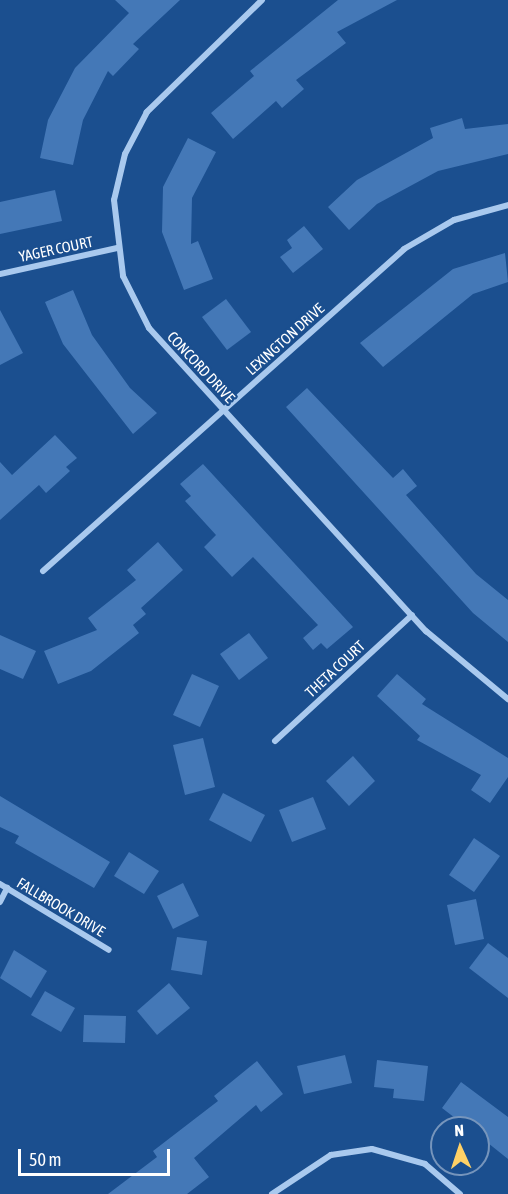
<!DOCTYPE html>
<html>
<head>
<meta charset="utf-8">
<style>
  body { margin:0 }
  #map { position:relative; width:508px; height:1194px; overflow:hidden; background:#1b4f8f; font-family:"Asap Condensed",sans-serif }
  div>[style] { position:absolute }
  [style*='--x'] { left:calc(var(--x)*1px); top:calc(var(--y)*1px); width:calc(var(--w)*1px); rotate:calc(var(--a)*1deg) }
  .building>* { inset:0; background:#4478b7 }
  .minor>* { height:6px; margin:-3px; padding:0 3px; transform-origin:3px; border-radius:3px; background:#a9c9ee }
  span { translate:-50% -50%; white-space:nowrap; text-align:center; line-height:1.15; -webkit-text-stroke:4.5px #1b4f8f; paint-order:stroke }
  .street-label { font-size:15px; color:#fff }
  .north { position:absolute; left:430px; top:1116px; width:60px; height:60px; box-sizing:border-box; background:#1b4f8f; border:2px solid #7695bc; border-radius:50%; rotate:357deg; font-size:16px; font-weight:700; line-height:24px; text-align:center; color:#fff }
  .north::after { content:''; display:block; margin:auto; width:21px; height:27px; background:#ffd166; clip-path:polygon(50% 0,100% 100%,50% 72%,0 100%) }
  .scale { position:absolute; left:18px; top:1149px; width:152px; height:27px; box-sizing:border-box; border:3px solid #fff; border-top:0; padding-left:8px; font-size:18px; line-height:21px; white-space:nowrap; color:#fff; -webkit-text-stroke:4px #1b4f8f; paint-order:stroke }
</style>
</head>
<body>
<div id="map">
  <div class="building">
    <i style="clip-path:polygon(115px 0,180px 0,133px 44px,139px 49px,113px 76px,108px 71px,83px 120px,73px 165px,40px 158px,48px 120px,75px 68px,129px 13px)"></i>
    <i style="clip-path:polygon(338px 0,397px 0,337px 32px,346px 43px,296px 80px,304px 89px,282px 108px,276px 101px,233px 139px,211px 113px,254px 76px,250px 71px)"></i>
    <i style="clip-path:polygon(462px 118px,465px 129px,508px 124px,508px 154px,438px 171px,377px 204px,349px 230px,328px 207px,357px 180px,433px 138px,430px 128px)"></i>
    <i style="clip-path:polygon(188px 138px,216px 152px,192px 198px,191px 244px,198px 241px,213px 279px,184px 290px,162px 232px,163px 187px)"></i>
    <i style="clip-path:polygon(55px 190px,62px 221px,0 234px,0 202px)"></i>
    <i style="clip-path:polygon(304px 226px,323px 249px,293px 273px,280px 257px,292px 248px,287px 240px)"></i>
    <i style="clip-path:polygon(505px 253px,508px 282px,473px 294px,383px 367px,360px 343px,453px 269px)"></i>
    <i style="clip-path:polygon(73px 290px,92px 335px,130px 388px,157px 413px,133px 434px,63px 344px,45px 302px)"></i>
    <i style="clip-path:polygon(226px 299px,251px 332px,227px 350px,202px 317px)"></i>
    <i style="clip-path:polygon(0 310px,23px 353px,0 365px)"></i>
    <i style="clip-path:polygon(307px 388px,393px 478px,403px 469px,417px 486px,406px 495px,476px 574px,508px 600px,508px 642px,473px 613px,286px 407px)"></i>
    <i style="clip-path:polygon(55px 435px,77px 458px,66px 467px,70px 471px,46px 493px,39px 485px,0 520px,0 462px,12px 475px)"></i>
    <i style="clip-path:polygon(203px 464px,353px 627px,327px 649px,321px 643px,313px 650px,303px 638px,318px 625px,253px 557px,232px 577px,204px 547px,216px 535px,185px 501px,191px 496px,180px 484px)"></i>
    <i style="clip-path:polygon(158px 542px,183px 570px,141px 608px,146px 614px,133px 625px,139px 633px,91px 671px,58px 684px,44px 651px,97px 630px,88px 618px,136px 580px,127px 570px)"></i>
    <i style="clip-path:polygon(249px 633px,268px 658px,239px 680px,220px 654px)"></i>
    <i style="clip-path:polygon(0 635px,36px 651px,23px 679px,0 669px)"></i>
    <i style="clip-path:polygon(192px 674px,219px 686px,200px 727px,173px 715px)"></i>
    <i style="clip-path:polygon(397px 674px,426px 699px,422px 704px,508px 758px,508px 777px,490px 803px,471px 790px,481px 775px,417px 740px,420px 736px,377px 696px)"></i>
    <i style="clip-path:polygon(203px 738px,215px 787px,185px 795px,173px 745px)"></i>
    <i style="clip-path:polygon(353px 756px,375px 781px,349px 806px,326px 781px)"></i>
    <i style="clip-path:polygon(223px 793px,265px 815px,251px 842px,209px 820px)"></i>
    <i style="clip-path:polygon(0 796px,110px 862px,94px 888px,15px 843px,19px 836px,0 827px)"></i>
    <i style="clip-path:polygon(313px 797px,326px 829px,292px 842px,279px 810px)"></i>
    <i style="clip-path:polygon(474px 838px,500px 856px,474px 892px,449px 875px)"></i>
    <i style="clip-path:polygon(129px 852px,159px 871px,144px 894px,114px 876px)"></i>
    <i style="clip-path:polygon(183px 883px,199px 916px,173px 929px,157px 896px)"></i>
    <i style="clip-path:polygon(476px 899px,484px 939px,455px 945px,447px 905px)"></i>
    <i style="clip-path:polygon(177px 937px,207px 941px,202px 975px,171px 970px)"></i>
    <i style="clip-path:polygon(488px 943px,508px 958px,508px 998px,469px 968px)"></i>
    <i style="clip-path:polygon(14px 950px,47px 971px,31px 998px,0 978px)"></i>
    <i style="clip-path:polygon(169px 983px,190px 1008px,157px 1035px,137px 1011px)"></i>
    <i style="clip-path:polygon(45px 991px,75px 1008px,61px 1032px,31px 1015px)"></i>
    <i style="clip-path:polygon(84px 1015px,126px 1016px,125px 1043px,83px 1042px)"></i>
    <i style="clip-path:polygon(345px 1055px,352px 1083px,304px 1094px,297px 1066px)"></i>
    <i style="clip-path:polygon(377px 1060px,428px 1066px,424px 1101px,393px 1098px,394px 1089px,374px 1087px)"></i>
    <i style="clip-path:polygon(257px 1061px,283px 1094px,261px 1112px,256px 1105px,194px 1158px,209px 1177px,187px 1194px,108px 1194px,157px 1157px,153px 1151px,218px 1101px,214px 1096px)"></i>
    <i style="clip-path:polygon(461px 1082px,508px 1117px,508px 1159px,478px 1135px,478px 1128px,468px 1128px,442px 1108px)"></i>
  </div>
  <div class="minor">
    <i style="--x:262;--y:0;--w:161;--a:135.8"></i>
    <i style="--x:147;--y:112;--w:47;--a:117.6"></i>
    <i style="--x:125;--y:154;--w:47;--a:103.4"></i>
    <i style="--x:114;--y:200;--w:77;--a:83.2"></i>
    <i style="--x:123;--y:276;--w:58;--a:63.4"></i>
    <i style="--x:149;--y:328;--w:411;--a:47.6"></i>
    <i style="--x:426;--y:631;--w:107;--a:39.7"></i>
    <i style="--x:0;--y:274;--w:120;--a:-12.5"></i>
    <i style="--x:43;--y:571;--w:484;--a:-41.7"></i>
    <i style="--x:404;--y:249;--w:58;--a:-30.1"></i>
    <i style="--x:454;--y:220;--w:56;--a:-15.5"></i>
    <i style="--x:275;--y:741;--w:186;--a:-42.6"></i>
    <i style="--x:0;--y:884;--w:127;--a:31.2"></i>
    <i style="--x:0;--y:902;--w:16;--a:-63"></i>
    <i style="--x:272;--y:1194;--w:71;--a:-33.5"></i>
    <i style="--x:331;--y:1155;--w:41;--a:-8.3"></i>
    <i style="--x:372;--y:1149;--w:55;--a:15.8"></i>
    <i style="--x:425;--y:1164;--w:46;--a:40.6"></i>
  </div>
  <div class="street-label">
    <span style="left:56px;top:249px;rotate:-12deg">YAGER COURT</span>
    <span style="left:285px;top:339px;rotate:-42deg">LEXINGTON DRIVE</span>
    <span style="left:201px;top:367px;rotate:47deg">CONCORD DRIVE</span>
    <span style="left:335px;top:669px;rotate:-43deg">THETA COURT</span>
    <span style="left:61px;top:907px;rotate:31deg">FALLBROOK DRIVE</span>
  </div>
  <div class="north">N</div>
  <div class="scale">50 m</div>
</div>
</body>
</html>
